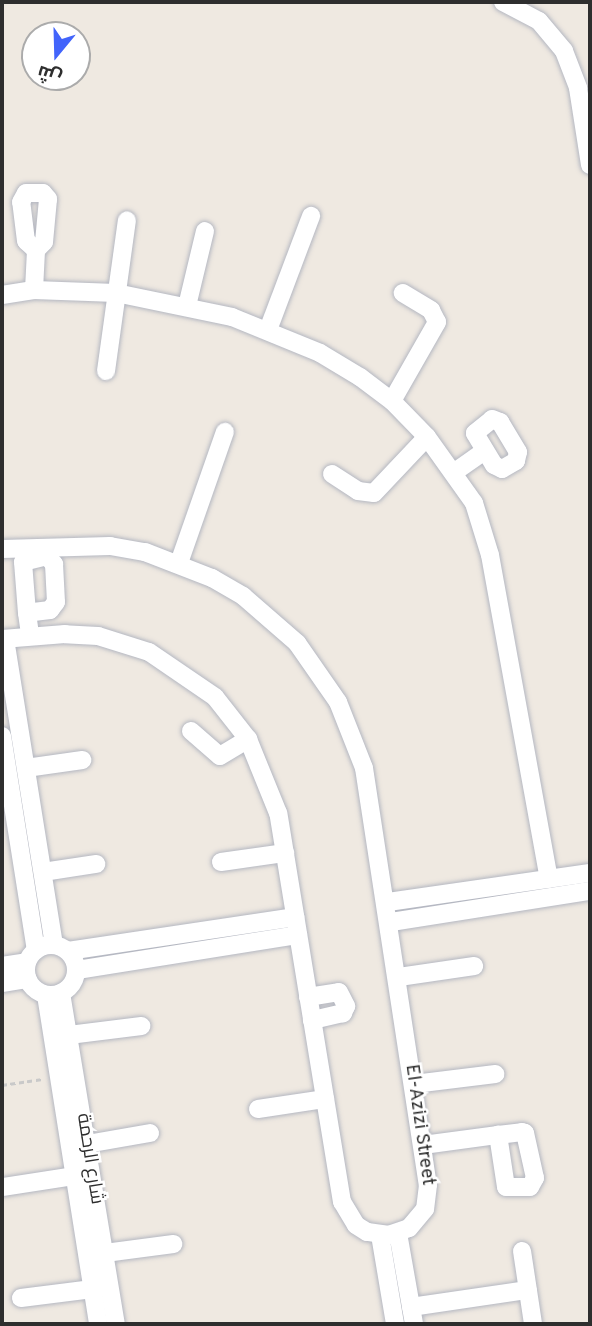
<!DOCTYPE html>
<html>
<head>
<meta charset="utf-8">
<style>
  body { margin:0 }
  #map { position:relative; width:592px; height:1326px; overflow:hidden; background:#efe9e1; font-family:Overpass,Cairo,sans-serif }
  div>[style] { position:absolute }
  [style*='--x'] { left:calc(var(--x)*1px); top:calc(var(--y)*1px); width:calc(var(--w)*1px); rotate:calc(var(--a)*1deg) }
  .path>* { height:2.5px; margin-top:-1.25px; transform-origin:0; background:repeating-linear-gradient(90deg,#c9c9c9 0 5px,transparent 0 8.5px) }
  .roads { filter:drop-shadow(0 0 2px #b4b7c1) drop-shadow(0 0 2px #b4b7c1) }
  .minor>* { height:18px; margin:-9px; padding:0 9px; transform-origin:9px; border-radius:9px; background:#fff }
  .minor>.ring { margin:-9px; padding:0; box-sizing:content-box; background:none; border:18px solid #fff; border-radius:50% }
  span { translate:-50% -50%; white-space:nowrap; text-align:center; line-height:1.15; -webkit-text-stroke:5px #fff; paint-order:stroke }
  .street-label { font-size:19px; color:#2e2e2e }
  .frame { position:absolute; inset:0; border:4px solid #2e2e2e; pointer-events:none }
  .north { position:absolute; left:21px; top:21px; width:70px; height:70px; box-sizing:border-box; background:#fff; border:2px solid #ababab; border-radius:50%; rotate:199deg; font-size:19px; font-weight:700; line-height:28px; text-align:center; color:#2e2e2e }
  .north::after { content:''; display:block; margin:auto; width:24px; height:32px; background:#4264fb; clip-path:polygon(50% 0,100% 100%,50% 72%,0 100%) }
</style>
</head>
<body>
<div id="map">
  <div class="path">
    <i style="--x:2;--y:1085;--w:41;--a:-8.3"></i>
  </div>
  <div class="roads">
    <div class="minor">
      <i style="--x:503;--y:2;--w:41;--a:27.8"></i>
      <i style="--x:539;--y:21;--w:39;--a:50"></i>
      <i style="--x:564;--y:51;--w:40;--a:69"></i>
      <i style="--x:578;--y:88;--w:78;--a:81.1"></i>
      <i style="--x:26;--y:193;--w:17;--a:0"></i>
      <i style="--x:43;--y:193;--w:8;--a:50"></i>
      <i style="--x:48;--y:199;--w:43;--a:95.3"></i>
      <i style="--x:44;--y:242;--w:11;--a:135"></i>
      <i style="--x:36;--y:250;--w:13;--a:-138"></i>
      <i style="--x:26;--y:241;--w:39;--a:-97"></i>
      <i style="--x:21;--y:202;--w:10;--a:-61"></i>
      <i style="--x:34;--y:290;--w:40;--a:-87.1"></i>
      <i style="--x:2;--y:295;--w:32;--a:-9"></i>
      <i style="--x:34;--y:290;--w:82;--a:2.1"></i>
      <i style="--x:116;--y:293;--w:118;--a:11.7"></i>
      <i style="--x:232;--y:317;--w:95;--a:22.2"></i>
      <i style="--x:320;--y:353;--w:47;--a:31"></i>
      <i style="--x:360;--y:377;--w:40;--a:37"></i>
      <i style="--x:392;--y:401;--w:50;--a:45.8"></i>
      <i style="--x:427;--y:437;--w:81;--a:54.5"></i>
      <i style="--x:474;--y:503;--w:54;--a:72.9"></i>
      <i style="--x:490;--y:555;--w:329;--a:79.7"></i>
      <i style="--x:187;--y:306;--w:77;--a:-76.5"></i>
      <i style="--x:268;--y:330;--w:122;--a:-69.3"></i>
      <i style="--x:106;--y:371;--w:152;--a:-82.1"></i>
      <i style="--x:392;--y:401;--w:91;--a:-60.3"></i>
      <i style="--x:437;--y:322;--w:13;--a:-117"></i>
      <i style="--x:431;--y:310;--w:33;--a:-149"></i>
      <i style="--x:492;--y:419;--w:9;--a:21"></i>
      <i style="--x:500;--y:422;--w:35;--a:59"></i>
      <i style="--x:518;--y:452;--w:9;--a:103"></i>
      <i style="--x:516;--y:461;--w:16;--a:150"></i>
      <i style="--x:502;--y:469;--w:9;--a:-153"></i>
      <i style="--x:494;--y:465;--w:37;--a:-121"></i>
      <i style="--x:475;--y:433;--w:22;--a:-39"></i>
      <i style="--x:456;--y:471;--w:35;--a:-35"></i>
      <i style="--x:332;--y:474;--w:31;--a:33"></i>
      <i style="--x:358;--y:491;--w:16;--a:7"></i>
      <i style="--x:374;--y:493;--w:77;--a:-46.6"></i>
      <i style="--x:2;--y:549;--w:108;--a:-1.6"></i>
      <i style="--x:110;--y:546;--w:36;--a:10"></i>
      <i style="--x:145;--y:552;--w:72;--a:21.2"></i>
      <i style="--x:212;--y:578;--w:36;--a:30"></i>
      <i style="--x:243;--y:596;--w:72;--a:41"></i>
      <i style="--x:297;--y:643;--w:72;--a:55.2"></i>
      <i style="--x:338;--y:702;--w:71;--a:68.5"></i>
      <i style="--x:364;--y:768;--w:422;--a:81.3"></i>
      <i style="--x:428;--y:1185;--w:24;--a:97"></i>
      <i style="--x:425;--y:1209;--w:25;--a:130"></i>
      <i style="--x:409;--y:1228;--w:21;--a:161"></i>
      <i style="--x:389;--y:1235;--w:22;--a:-172"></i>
      <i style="--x:367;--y:1232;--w:13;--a:-148"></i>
      <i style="--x:356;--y:1225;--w:27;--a:-121"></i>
      <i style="--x:342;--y:1202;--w:394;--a:-99.3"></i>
      <i style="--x:278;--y:813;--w:80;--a:-112.1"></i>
      <i style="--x:248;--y:739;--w:53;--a:-128.2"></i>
      <i style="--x:215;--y:697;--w:80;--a:-145.7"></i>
      <i style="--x:149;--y:652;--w:53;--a:-162.6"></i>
      <i style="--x:98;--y:636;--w:33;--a:-177"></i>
      <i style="--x:65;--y:634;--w:63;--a:175.5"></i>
      <i style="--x:179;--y:563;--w:139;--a:-70.7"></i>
      <i style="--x:27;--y:613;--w:51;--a:-94.5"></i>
      <i style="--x:23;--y:562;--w:25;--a:-14"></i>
      <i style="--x:47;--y:556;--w:11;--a:49"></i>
      <i style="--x:54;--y:564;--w:38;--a:87"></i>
      <i style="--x:56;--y:602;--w:10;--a:127"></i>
      <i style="--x:50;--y:610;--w:23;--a:173"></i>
      <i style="--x:27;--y:613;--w:22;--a:82"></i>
      <i style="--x:5;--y:639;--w:310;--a:80.9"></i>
      <i style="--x:191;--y:731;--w:38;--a:41"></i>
      <i style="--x:220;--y:756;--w:33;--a:-31"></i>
      <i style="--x:2;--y:736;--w:217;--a:81"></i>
      <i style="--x:26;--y:768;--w:57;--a:-8.1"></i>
      <i style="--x:221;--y:862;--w:65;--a:-8"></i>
      <i style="--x:43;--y:872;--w:54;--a:-8.6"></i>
      <i style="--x:388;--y:902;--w:204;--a:-8.2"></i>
      <i style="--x:391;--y:922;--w:201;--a:-8.9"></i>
      <i class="ring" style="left:26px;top:945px;width:32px;height:32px"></i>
      <i style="--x:68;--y:951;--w:230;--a:-8.5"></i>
      <i style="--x:2;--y:966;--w:25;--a:-9"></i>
      <i style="--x:77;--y:970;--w:224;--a:-9"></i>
      <i style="--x:399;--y:977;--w:76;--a:-8.3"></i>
      <i style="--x:2;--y:983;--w:26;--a:-9"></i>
      <i style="--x:61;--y:993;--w:336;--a:80.6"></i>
      <i style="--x:46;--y:995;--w:333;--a:81"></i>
      <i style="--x:308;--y:997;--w:31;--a:-9"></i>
      <i style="--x:339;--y:992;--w:16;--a:63"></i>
      <i style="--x:346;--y:1006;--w:8;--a:113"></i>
      <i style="--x:343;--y:1013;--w:32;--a:167"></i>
      <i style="--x:69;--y:1035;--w:73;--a:-7.1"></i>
      <i style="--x:414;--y:1084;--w:82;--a:-7"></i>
      <i style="--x:258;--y:1109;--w:68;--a:-8.5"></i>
      <i style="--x:87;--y:1144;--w:64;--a:-9.9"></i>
      <i style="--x:423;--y:1145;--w:76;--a:-7.6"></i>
      <i style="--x:498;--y:1135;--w:24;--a:-7"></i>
      <i style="--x:522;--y:1132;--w:3;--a:18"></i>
      <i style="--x:525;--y:1133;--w:46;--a:77.5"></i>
      <i style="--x:535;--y:1178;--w:10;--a:119"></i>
      <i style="--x:530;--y:1187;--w:24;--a:180"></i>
      <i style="--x:506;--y:1187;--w:53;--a:-98.7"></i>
      <i style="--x:3;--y:1187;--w:72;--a:-8.8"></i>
      <i style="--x:398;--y:1233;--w:92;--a:80"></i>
      <i style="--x:380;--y:1235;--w:90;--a:80.4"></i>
      <i style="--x:522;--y:1251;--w:74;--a:81.4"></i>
      <i style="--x:105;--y:1253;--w:69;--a:-7.5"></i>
      <i style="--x:21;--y:1298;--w:72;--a:-7.2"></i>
      <i style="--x:411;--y:1307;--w:118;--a:-8.3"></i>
    </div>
  </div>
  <div class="street-label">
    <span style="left:419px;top:1125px;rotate:82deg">El-Azizi Street</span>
    <span style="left:89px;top:1159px;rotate:81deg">شارع الرحمة</span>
  </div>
  <div class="frame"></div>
  <div class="north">ش</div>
</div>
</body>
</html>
